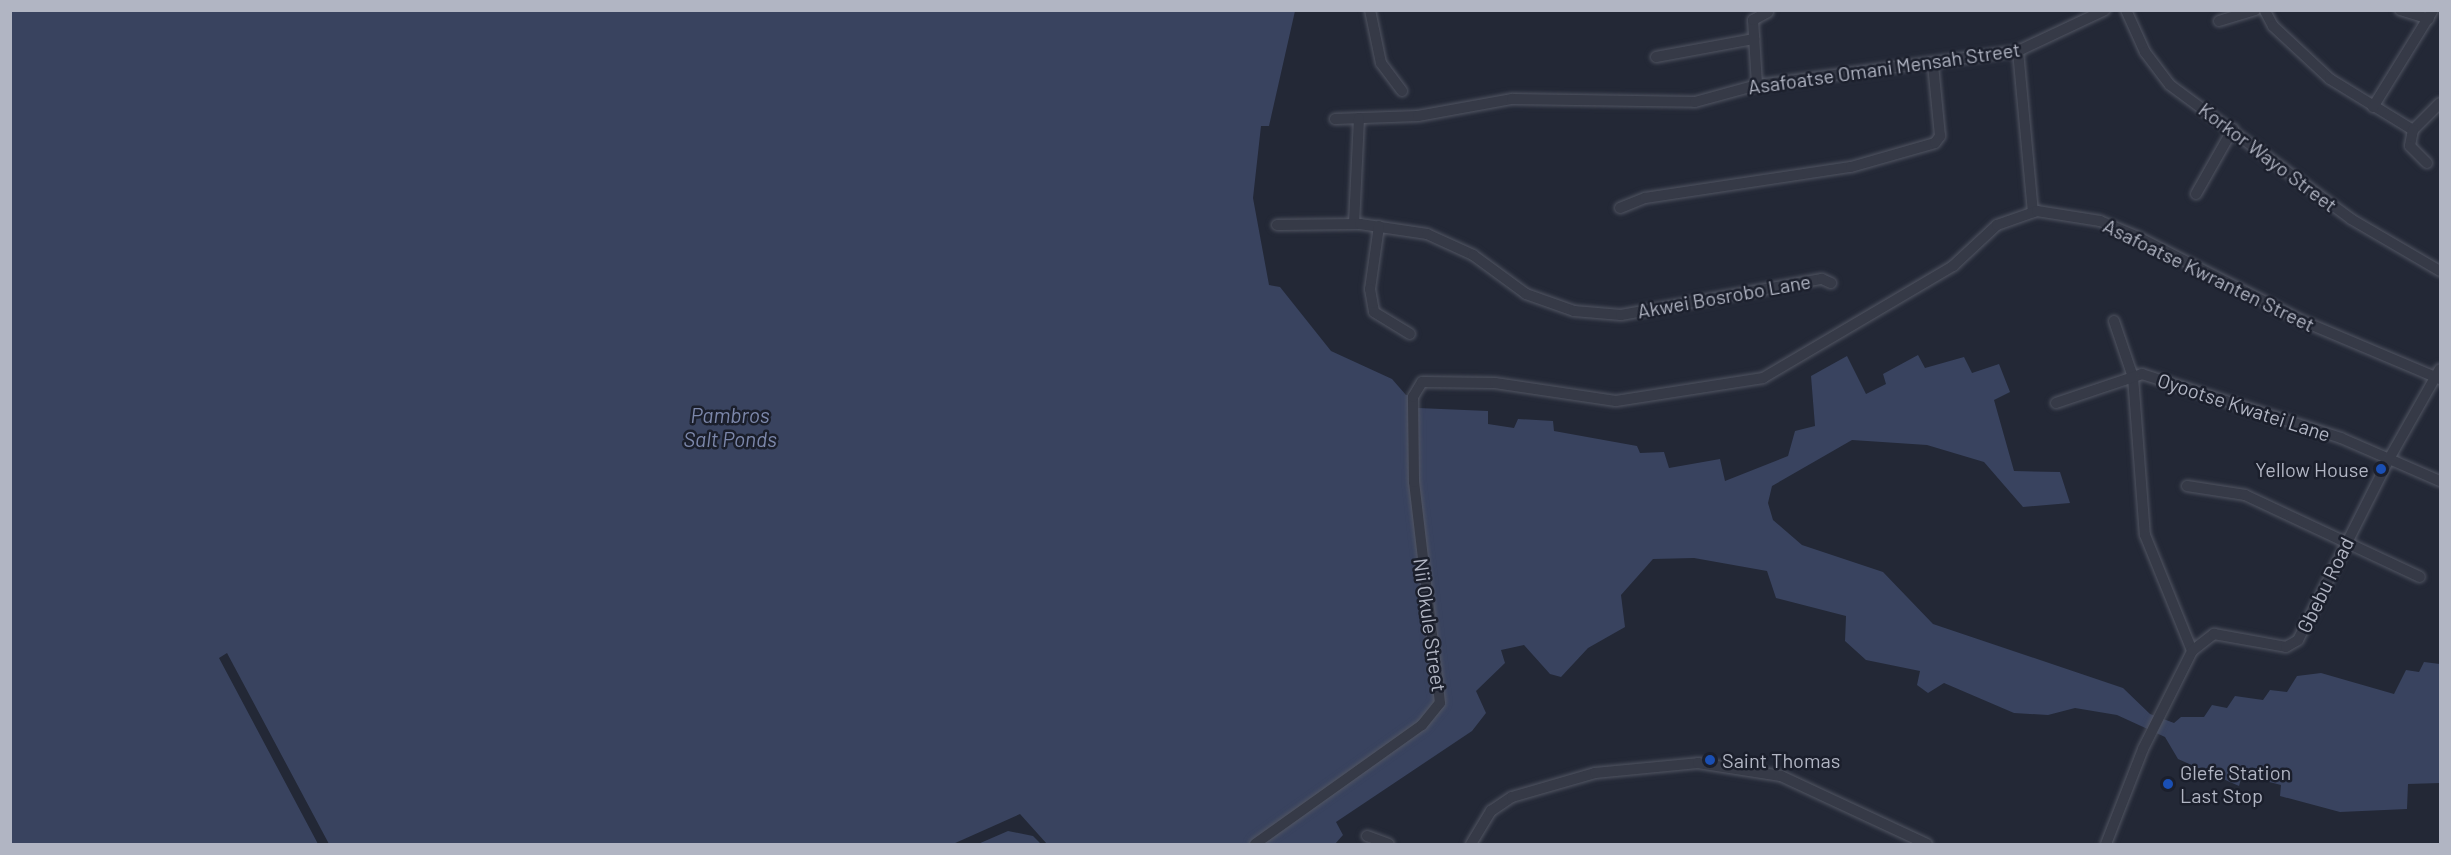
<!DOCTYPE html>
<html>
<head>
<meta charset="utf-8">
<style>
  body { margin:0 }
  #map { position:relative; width:2451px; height:855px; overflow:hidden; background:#232836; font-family:Barlow,sans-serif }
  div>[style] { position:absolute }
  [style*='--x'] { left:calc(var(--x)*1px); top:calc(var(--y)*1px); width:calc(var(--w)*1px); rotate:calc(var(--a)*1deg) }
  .water>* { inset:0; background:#39435f }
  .roads { filter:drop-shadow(0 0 2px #515562) drop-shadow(0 0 2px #515562) }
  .minor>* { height:10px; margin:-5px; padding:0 5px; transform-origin:5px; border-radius:5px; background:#363a47 }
  .dots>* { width:16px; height:16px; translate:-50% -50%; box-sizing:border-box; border:3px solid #1b1f2c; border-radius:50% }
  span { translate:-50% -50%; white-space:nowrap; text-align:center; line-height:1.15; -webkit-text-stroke:5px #1b1f2c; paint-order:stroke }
  .street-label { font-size:20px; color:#b1b5c3 }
  .poi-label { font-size:20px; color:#b1b5c3 }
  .right { translate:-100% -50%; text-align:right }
  .left { translate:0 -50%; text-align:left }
  .water-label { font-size:21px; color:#7c87aa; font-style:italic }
  .frame { position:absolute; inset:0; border:12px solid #b1b5c3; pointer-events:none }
</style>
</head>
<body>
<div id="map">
  <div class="water">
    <i style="clip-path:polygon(10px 11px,1295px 11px,1269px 126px,1261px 126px,1253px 198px,1269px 285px,1280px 287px,1331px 351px,1392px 379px,1406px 395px,1417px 394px,1418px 408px,1488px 411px,1488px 424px,1514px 428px,1518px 419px,1553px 421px,1554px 431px,1637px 446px,1640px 453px,1664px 452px,1669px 468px,1720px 459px,1725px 481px,1788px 456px,1795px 431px,1815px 426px,1811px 376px,1847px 356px,1866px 394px,1886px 384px,1883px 374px,1918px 355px,1925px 368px,1964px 357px,1972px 373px,1999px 364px,2010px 392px,1994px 400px,2014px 471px,2060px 472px,2070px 503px,2023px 507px,1984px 462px,1927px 445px,1852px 440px,1772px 486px,1768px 503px,1773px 520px,1802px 545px,1883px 572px,1933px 624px,2123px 688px,2150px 714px,2174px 723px,2181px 717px,2204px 717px,2212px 705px,2227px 708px,2235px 696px,2263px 700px,2270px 690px,2287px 692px,2297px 676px,2321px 673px,2394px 694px,2406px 670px,2419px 672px,2424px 662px,2440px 664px,2440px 783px,2408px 784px,2407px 809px,2340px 812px,2280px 796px,2281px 785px,2242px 775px,2239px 786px,2178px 759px,2165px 737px,2117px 715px,2075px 708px,2048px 715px,2014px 713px,1944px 683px,1928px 693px,1917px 685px,1920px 671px,1866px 660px,1845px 641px,1846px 616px,1776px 598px,1767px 571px,1694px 558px,1653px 559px,1621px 595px,1625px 627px,1588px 648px,1561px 677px,1550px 674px,1524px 645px,1501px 650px,1505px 663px,1476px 691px,1486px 713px,1472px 731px,1336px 822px,1343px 835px,1335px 844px,1047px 844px,1020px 814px,953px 844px,329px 844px,227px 653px,219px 658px,318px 844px,11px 844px)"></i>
    <i style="clip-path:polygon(1008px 831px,1033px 836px,1041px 844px,978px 844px)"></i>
  </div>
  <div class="roads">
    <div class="minor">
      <i style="--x:1370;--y:10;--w:54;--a:78.3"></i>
      <i style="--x:1381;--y:63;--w:35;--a:53"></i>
      <i style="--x:2126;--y:10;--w:46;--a:65.7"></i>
      <i style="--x:2145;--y:52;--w:41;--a:52.9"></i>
      <i style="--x:2170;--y:85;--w:225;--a:36.5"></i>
      <i style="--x:2351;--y:219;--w:103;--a:30.3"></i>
      <i style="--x:2400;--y:10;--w:30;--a:17"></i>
      <i style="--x:2265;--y:11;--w:17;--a:62"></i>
      <i style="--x:2273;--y:26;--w:78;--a:42.9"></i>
      <i style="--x:2330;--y:79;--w:97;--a:31.6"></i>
      <i style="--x:2413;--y:130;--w:38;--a:-45"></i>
      <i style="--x:2219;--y:21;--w:38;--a:-17"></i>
      <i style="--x:2018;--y:51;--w:162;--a:84.7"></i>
      <i style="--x:1656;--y:57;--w:100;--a:-10.4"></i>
      <i style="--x:1757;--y:85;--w:65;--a:-93.5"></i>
      <i style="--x:1753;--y:20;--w:17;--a:-28"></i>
      <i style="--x:2373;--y:107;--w:114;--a:-58.3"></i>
      <i style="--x:1335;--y:119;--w:83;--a:-2.1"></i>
      <i style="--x:1418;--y:116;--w:96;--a:-10.3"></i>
      <i style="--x:1512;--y:99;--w:183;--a:0.9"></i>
      <i style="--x:1695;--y:102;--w:64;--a:-15.3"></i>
      <i style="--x:1757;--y:85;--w:263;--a:-7.4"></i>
      <i style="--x:2018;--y:51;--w:96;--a:-25.2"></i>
      <i style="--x:2413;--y:130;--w:16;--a:101"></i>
      <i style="--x:2410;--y:146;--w:24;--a:45"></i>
      <i style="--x:2196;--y:194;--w:75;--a:-60.4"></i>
      <i style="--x:1620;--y:208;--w:27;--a:-22"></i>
      <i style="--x:1645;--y:198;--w:208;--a:-8.6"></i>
      <i style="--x:1851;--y:167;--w:87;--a:-15.9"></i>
      <i style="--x:1935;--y:143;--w:9;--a:-54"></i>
      <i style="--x:1940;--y:136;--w:72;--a:-95.6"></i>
      <i style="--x:1354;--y:224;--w:106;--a:-87.3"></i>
      <i style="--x:1277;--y:225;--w:83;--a:-0.7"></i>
      <i style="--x:1360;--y:224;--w:68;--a:8.5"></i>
      <i style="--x:1427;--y:234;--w:51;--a:24.5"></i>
      <i style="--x:1473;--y:255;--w:66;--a:36.3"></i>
      <i style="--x:1526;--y:294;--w:51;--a:19.5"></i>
      <i style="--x:1574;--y:311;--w:47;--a:4.9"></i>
      <i style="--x:1621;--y:315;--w:204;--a:-10.2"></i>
      <i style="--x:1822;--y:279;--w:10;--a:24"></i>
      <i style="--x:1379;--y:226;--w:64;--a:98.1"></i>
      <i style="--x:1370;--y:289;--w:23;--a:80"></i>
      <i style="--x:1374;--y:312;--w:42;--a:31.4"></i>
      <i style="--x:2114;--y:321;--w:59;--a:71.3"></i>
      <i style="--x:2133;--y:377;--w:158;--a:85.7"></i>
      <i style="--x:2145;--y:535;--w:125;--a:67.9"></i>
      <i style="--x:2056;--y:403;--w:91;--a:-18.6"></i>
      <i style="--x:2142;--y:374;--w:209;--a:17.8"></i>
      <i style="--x:2341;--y:438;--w:108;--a:23.5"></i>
      <i style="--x:2187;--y:486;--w:59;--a:8.8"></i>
      <i style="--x:2245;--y:495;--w:193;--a:25.1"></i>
      <i style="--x:1367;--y:836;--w:23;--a:20"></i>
      <i style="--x:1255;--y:844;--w:205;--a:-35.5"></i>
      <i style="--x:1422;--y:725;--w:28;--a:-51"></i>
      <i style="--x:1440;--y:703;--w:223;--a:-96.7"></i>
      <i style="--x:1414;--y:482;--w:85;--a:-90.7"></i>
      <i style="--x:1413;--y:397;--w:17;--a:-59"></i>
      <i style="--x:1422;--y:382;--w:73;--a:0.8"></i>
      <i style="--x:1495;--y:383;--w:122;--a:8.5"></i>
      <i style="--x:1616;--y:401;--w:149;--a:-8.9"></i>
      <i style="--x:1763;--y:378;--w:221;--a:-30.5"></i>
      <i style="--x:1953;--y:266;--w:60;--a:-43"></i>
      <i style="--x:1997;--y:225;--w:42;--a:-19.3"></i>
      <i style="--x:2037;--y:211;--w:64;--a:9"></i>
      <i style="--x:2100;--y:221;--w:41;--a:22.8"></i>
      <i style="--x:2138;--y:237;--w:187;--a:27"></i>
      <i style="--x:2305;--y:322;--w:147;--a:22.9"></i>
      <i style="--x:1471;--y:844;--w:39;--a:-59"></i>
      <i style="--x:1491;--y:811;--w:25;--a:-34"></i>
      <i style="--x:1512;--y:797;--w:86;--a:-16.1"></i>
      <i style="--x:1595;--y:773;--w:103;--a:-5.5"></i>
      <i style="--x:1698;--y:763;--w:84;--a:8.9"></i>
      <i style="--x:1781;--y:776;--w:161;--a:25"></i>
      <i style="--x:2106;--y:844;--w:102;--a:-68.7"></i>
      <i style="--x:2143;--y:749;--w:110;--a:-63.4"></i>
      <i style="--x:2192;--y:651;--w:28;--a:-38"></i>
      <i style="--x:2214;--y:634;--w:73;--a:10.2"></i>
      <i style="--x:2286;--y:647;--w:14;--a:-30"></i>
      <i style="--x:2298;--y:640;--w:203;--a:-63.3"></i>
      <i style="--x:2389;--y:459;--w:103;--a:-60.5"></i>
    </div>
  </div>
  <div class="dots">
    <i style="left:2381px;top:469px;background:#1a4fb4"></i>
    <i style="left:1710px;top:760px;background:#1a4fb4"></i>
    <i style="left:2168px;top:784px;background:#1a4fb4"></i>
  </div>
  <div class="street-label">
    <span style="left:1884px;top:68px;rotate:-8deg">Asafoatse Omani Mensah Street</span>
    <span style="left:2268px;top:157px;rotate:37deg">Korkor Wayo Street</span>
    <span style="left:2209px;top:275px;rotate:26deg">Asafoatse Kwranten Street</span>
    <span style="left:1724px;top:296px;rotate:-10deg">Akwei Bosrobo Lane</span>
    <span style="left:2244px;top:407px;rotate:18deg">Oyootse Kwatei Lane</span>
    <span style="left:2325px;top:585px;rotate:-64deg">Gbebu Road</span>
    <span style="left:1430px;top:625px;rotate:82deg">Nii Okule Street</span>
  </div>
  <div class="poi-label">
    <span class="right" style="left:2369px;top:469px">Yellow House</span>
    <span class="left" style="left:1722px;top:760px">Saint Thomas</span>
    <span class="left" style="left:2180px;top:784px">Glefe Station<br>Last Stop</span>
  </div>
  <div class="water-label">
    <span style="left:730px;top:427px">Pambros<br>Salt Ponds</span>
  </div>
  <div class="frame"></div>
</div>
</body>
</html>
